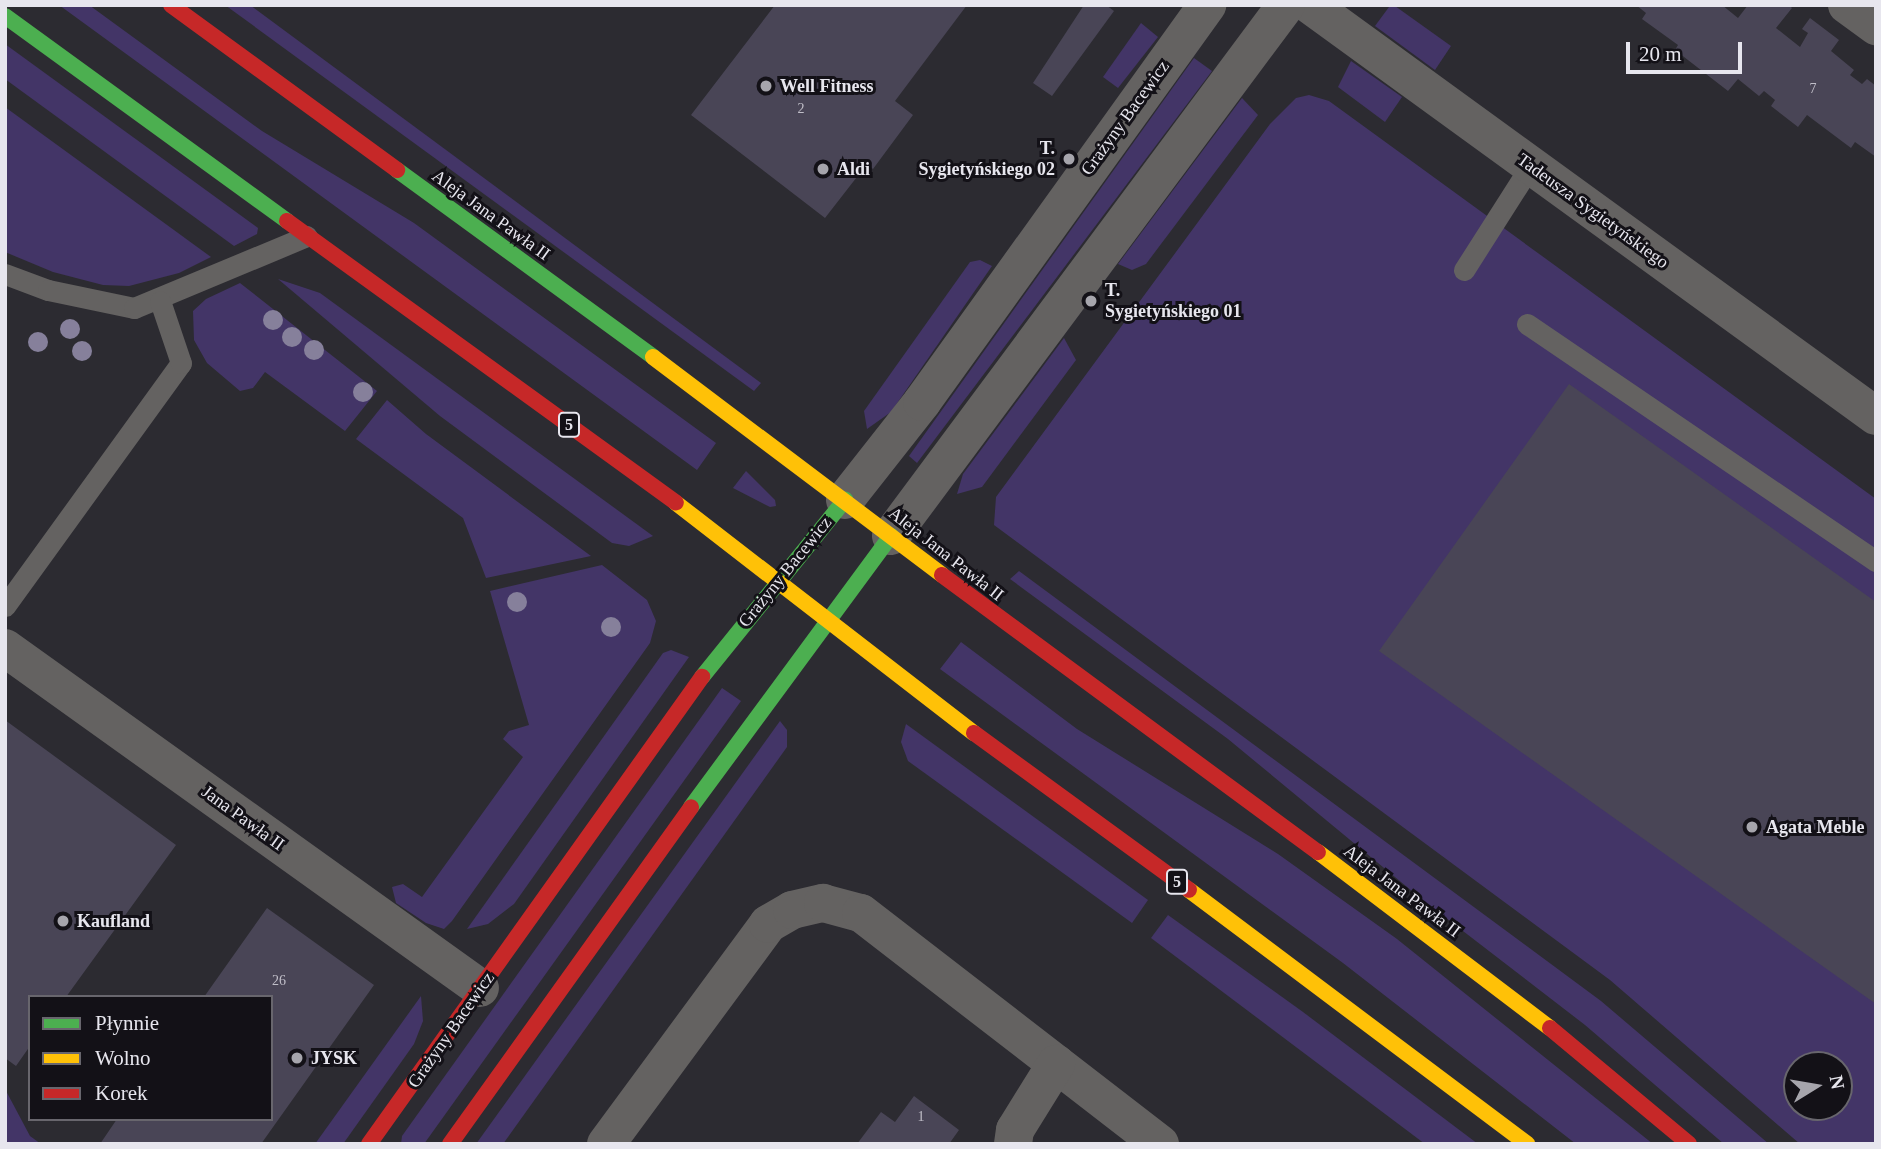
<!DOCTYPE html>
<html>
<head>
<meta charset="utf-8">
<style>
  body { margin:0 }
  #map { position:relative; width:1881px; height:1149px; overflow:hidden; background:#2c2b31; font-family:"Times New Roman",serif }
  div>[style] { position:absolute }
  [style*='--x'] { left:calc(var(--x)*1px); top:calc(var(--y)*1px); width:calc(var(--w)*1px); rotate:calc(var(--a)*1deg) }
  .green>* { inset:0; background:#433567 }
  .building>* { inset:0; background:#494556 }
  .lane>* { height:21px; margin:-10.5px; padding:0 10.5px; transform-origin:10.5px; border-radius:10.5px; background:#646261 }
  .street>* { height:38px; margin:-19px; padding:0 19px; transform-origin:19px; border-radius:19px; background:#646261 }
  .fast>* { height:16px; margin:-8px; padding:0 8px; transform-origin:8px; border-radius:8px; background:#4caf50 }
  .slow>* { height:16px; margin:-8px; padding:0 8px; transform-origin:8px; border-radius:8px; background:#ffc107 }
  .jam>* { height:16px; margin:-8px; padding:0 8px; transform-origin:8px; border-radius:8px; background:#c62828 }
  .trees>* { width:20px; height:20px; margin:-10px; border-radius:50%; background:#86809b }
  .dots>* { width:19px; height:19px; translate:-50% -50%; box-sizing:border-box; border:4px solid #131117; border-radius:50% }
  span { translate:-50% -50%; white-space:nowrap; text-align:center; line-height:1.15; -webkit-text-stroke:6px #131117; paint-order:stroke }
  .number-label { font-size:14px; color:#c0bec8 }
  .number-label span { -webkit-text-stroke-width:0 }
  .shield-label span { padding:2px 5px; background:#131117; border:2px solid; border-radius:5px; -webkit-text-stroke-width:0 }
  .shield-label { font-size:16px; color:#e7e6ee; font-weight:700 }
  .poi-label { font-size:18px; color:#e7e6ee; font-weight:700 }
  .left { translate:0 -50%; text-align:left }
  .right { translate:-100% -50%; text-align:right }
  .street-label { font-size:18px; color:#e7e6ee }
  .frame { position:absolute; inset:0; border:7px solid #e7e6ee; pointer-events:none }
  .legend { position:absolute; left:28px; top:995px; width:245px; height:126px; box-sizing:border-box; background:#131117; border:2px solid #68666d; margin:0; padding:9px 12px; list-style:none; font-size:21px; color:#e7e6ee }
  .legend li { display:flex; align-items:center; gap:14px; height:35px }
  .legend b { width:35px; border:2px solid #68666d }
  .north { position:absolute; left:1783px; top:1051px; width:70px; height:70px; box-sizing:border-box; background:#131117; border:2px solid #68666d; border-radius:50%; rotate:79deg; font-size:19px; font-weight:700; line-height:28px; text-align:center; color:#e7e6ee }
  .north::after { content:''; display:block; margin:auto; width:24px; height:32px; background:#a6a5ac; clip-path:polygon(50% 0,100% 100%,50% 72%,0 100%) }
  .scale { position:absolute; left:1626px; top:42px; width:116px; height:32px; box-sizing:border-box; border:4px solid #e7e6ee; border-top:0; padding-left:9px; font-size:21px; line-height:24px; white-space:nowrap; color:#e7e6ee; -webkit-text-stroke:5px #131117; paint-order:stroke }
</style>
</head>
<body>
<div id="map">
  <div class="green">
    <i style="clip-path:polygon(59px 5px,89px 5px,262px 131px,414px 223px,716px 443px,697px 470px)"></i>
    <i style="clip-path:polygon(225px 5px,250px 5px,761px 383px,754px 391px)"></i>
    <i style="clip-path:polygon(1395px 6px,1451px 46px,1435px 70px,1375px 26px,1389px 7px)"></i>
    <i style="clip-path:polygon(1141px 23px,1158px 37px,1118px 88px,1103px 77px)"></i>
    <i style="clip-path:polygon(5px 44px,258px 228px,257px 234px,234px 246px,5px 79px)"></i>
    <i style="clip-path:polygon(1194px 58px,1212px 71px,917px 463px,909px 456px)"></i>
    <i style="clip-path:polygon(1351px 61px,1402px 97px,1385px 122px,1338px 87px)"></i>
    <i style="clip-path:polygon(evenodd,1309px 95px,1329px 101px,1876px 499px,1876px 1144px,1800px 1144px,1610px 980px,994px 525px,996px 497px,1270px 124px,1296px 98px,1309px 95px,1797px 1065px,1839px 1065px,1839px 1107px,1797px 1107px,1797px 1065px)"></i>
    <i style="clip-path:polygon(1242px 98px,1258px 115px,1146px 264px,1132px 270px,1118px 264px)"></i>
    <i style="clip-path:polygon(5px 107px,211px 257px,179px 273px,129px 286px,103px 285px,53px 272px,5px 252px)"></i>
    <i style="clip-path:polygon(980px 260px,992px 266px,891px 412px,867px 429px,864px 411px,970px 262px)"></i>
    <i style="clip-path:polygon(278px 279px,320px 293px,653px 536px,629px 546px,612px 543px,440px 416px)"></i>
    <i style="clip-path:polygon(240px 283px,377px 391px,345px 431px,265px 372px,253px 388px,240px 391px,207px 363px,194px 340px,193px 311px,206px 299px)"></i>
    <i style="clip-path:polygon(1064px 338px,1076px 360px,982px 487px,957px 494px,963px 474px)"></i>
    <i style="clip-path:polygon(387px 400px,426px 434px,591px 556px,486px 578px,463px 518px,356px 439px)"></i>
    <i style="clip-path:polygon(746px 471px,775px 500px,776px 506px,770px 507px,733px 488px)"></i>
    <i style="clip-path:polygon(602px 565px,647px 600px,656px 621px,650px 643px,452px 921px,444px 929px,426px 923px,396px 903px,392px 887px,403px 884px,422px 897px,523px 757px,503px 739px,509px 731px,529px 725px,490px 591px)"></i>
    <i style="clip-path:polygon(1019px 571px,1601px 1001px,1769px 1144px,1724px 1144px,1585px 1025px,1424px 901px,1228px 739px,1010px 579px)"></i>
    <i style="clip-path:polygon(961px 642px,1077px 729px,1278px 854px,1397px 939px,1653px 1144px,1576px 1144px,1343px 963px,940px 669px)"></i>
    <i style="clip-path:polygon(671px 650px,689px 657px,514px 904px,488px 924px,467px 929px,663px 653px)"></i>
    <i style="clip-path:polygon(722px 688px,741px 701px,424px 1144px,401px 1144px,402px 1136px)"></i>
    <i style="clip-path:polygon(780px 721px,787px 730px,787px 747px,503px 1144px,476px 1144px)"></i>
    <i style="clip-path:polygon(906px 724px,1148px 900px,1132px 923px,908px 761px,901px 742px)"></i>
    <i style="clip-path:polygon(1168px 915px,1303px 1012px,1478px 1144px,1425px 1144px,1151px 938px)"></i>
    <i style="clip-path:polygon(421px 996px,423px 1021px,414px 1044px,343px 1144px,315px 1144px)"></i>
    <i style="clip-path:polygon(5px 1089px,30px 1136px,41px 1144px,5px 1144px)"></i>
  </div>
  <div class="building">
    <i style="clip-path:polygon(775px 5px,967px 5px,895px 101px,913px 115px,873px 169px,867px 164px,825px 218px,691px 115px)"></i>
    <i style="clip-path:polygon(1084px 5px,1106px 5px,1114px 11px,1052px 96px,1033px 83px)"></i>
    <i style="clip-path:polygon(1636px 5px,1722px 5px,1738px 18px,1748px 5px,1789px 5px,1792px 8px,1776px 28px,1800px 47px,1808px 33px,1802px 29px,1810px 18px,1839px 40px,1831px 51px,1854px 70px,1850px 75px,1862px 84px,1867px 79px,1876px 86px,1876px 157px,1855px 142px,1851px 148px,1807px 115px,1798px 127px,1771px 106px,1775px 100px,1764px 91px,1759px 96px,1738px 79px,1728px 91px,1675px 50px,1678px 45px,1642px 19px,1646px 13px)"></i>
    <i style="clip-path:polygon(1569px 384px,1876px 602px,1876px 1004px,1379px 651px)"></i>
    <i style="clip-path:polygon(5px 720px,176px 845px,66px 997px,30px 997px,30px 1046px,16px 1066px,5px 1058px)"></i>
    <i style="clip-path:polygon(267px 908px,374px 985px,261px 1144px,100px 1144px,117px 1119px,271px 1119px,271px 997px,204px 997px)"></i>
    <i style="clip-path:polygon(914px 1096px,959px 1130px,949px 1144px,857px 1144px,881px 1112px,895px 1122px)"></i>
  </div>
  <div class="lane">
    <i style="--x:1464;--y:270;--w:125;--a:-57.5"></i>
    <i style="--x:5;--y:274;--w:46;--a:20.4"></i>
    <i style="--x:48;--y:290;--w:88;--a:11.8"></i>
    <i style="--x:134;--y:308;--w:187;--a:-22.6"></i>
    <i style="--x:1527;--y:324;--w:422;--a:34.2"></i>
    <i style="--x:5;--y:606;--w:300;--a:-54.1"></i>
    <i style="--x:181;--y:363;--w:65;--a:-108.7"></i>
  </div>
  <div class="street">
    <i style="--x:1310;--y:5;--w:699;--a:35.99"></i>
    <i style="--x:1847;--y:5;--w:36;--a:36"></i>
    <i style="--x:845;--y:500;--w:125;--a:-51.8"></i>
    <i style="--x:922;--y:402;--w:489;--a:-54.3"></i>
    <i style="--x:891;--y:536;--w:662;--a:-53.36"></i>
    <i style="--x:5;--y:648;--w:584;--a:35.59"></i>
    <i style="--x:606;--y:1144;--w:273;--a:-53.6"></i>
    <i style="--x:768;--y:924;--w:28;--a:-30"></i>
    <i style="--x:792;--y:910;--w:32;--a:-13"></i>
    <i style="--x:823;--y:903;--w:39;--a:15"></i>
    <i style="--x:861;--y:913;--w:378;--a:37.7"></i>
    <i style="--x:1013;--y:1144;--w:14;--a:-82"></i>
    <i style="--x:1015;--y:1130;--w:78;--a:-58.2"></i>
  </div>
  <div class="fast">
    <i style="--x:5;--y:16;--w:349;--a:36"></i>
    <i style="--x:397;--y:170;--w:317;--a:36.1"></i>
    <i style="--x:702;--y:677;--w:228;--a:-51.1"></i>
    <i style="--x:691;--y:807;--w:337;--a:-53.6"></i>
  </div>
  <div class="slow">
    <i style="--x:653;--y:357;--w:362;--a:37"></i>
    <i style="--x:676;--y:503;--w:376;--a:37.7"></i>
    <i style="--x:1318;--y:852;--w:291;--a:37.2"></i>
    <i style="--x:1189;--y:890;--w:423;--a:36.9"></i>
  </div>
  <div class="jam">
    <i style="--x:171;--y:5;--w:280;--a:36.1"></i>
    <i style="--x:287;--y:221;--w:480;--a:35.9"></i>
    <i style="--x:942;--y:575;--w:467;--a:36.4"></i>
    <i style="--x:974;--y:733;--w:266;--a:36.1"></i>
    <i style="--x:1550;--y:1028;--w:181;--a:39.8"></i>
    <i style="--x:369;--y:1144;--w:574;--a:-54.51"></i>
    <i style="--x:450;--y:1144;--w:414;--a:-54.4"></i>
  </div>
  <div class="trees">
    <i style="left:273px;top:320px"></i>
    <i style="left:70px;top:329px"></i>
    <i style="left:292px;top:337px"></i>
    <i style="left:38px;top:342px"></i>
    <i style="left:314px;top:350px"></i>
    <i style="left:82px;top:351px"></i>
    <i style="left:363px;top:392px"></i>
    <i style="left:517px;top:602px"></i>
    <i style="left:611px;top:627px"></i>
  </div>
  <div class="dots">
    <i style="left:766px;top:86px;background:#a6a5ac"></i>
    <i style="left:1069px;top:159px;background:#a6a5ac"></i>
    <i style="left:823px;top:169px;background:#a6a5ac"></i>
    <i style="left:1091px;top:301px;background:#a6a5ac"></i>
    <i style="left:1752px;top:827px;background:#a6a5ac"></i>
    <i style="left:63px;top:921px;background:#a6a5ac"></i>
    <i style="left:297px;top:1058px;background:#a6a5ac"></i>
  </div>
  <div class="number-label">
    <span style="left:1813px;top:89px">7</span>
    <span style="left:801px;top:109px">2</span>
    <span style="left:279px;top:981px">26</span>
    <span style="left:921px;top:1117px">1</span>
  </div>
  <div class="shield-label">
    <span style="left:569px;top:425px">5</span>
    <span style="left:1177px;top:882px">5</span>
  </div>
  <div class="poi-label">
    <span class="left" style="left:780px;top:86px">Well Fitness</span>
    <span class="right" style="left:1055px;top:159px">T.<br>Sygietyńskiego 02</span>
    <span class="left" style="left:837px;top:169px">Aldi</span>
    <span class="left" style="left:1105px;top:301px">T.<br>Sygietyńskiego 01</span>
    <span class="left" style="left:1766px;top:827px">Agata Meble</span>
    <span class="left" style="left:77px;top:921px">Kaufland</span>
    <span class="left" style="left:311px;top:1058px">JYSK</span>
  </div>
  <div class="street-label">
    <span style="left:1125px;top:118px;rotate:-54deg">Grażyny Bacewicz</span>
    <span style="left:1593px;top:211px;rotate:36deg">Tadeusza Sygietyńskiego</span>
    <span style="left:491px;top:215px;rotate:36deg">Aleja Jana Pawła II</span>
    <span style="left:946px;top:554px;rotate:38deg">Aleja Jana Pawła II</span>
    <span style="left:785px;top:572px;rotate:-51deg">Grażyny Bacewicz</span>
    <span style="left:243px;top:818px;rotate:36deg">Jana Pawła II</span>
    <span style="left:1402px;top:891px;rotate:37deg">Aleja Jana Pawła II</span>
    <span style="left:451px;top:1030px;rotate:-55deg">Grażyny Bacewicz</span>
  </div>
  <div class="frame"></div>
  <ul class="legend">
  <li><b style="height:9px;background:#4caf50"></b>Płynnie</li>
  <li><b style="height:9px;background:#ffc107"></b>Wolno</li>
  <li><b style="height:9px;background:#c62828"></b>Korek</li>
  </ul>
  <div class="north">N</div>
  <div class="scale">20 m</div>
</div>
</body>
</html>
